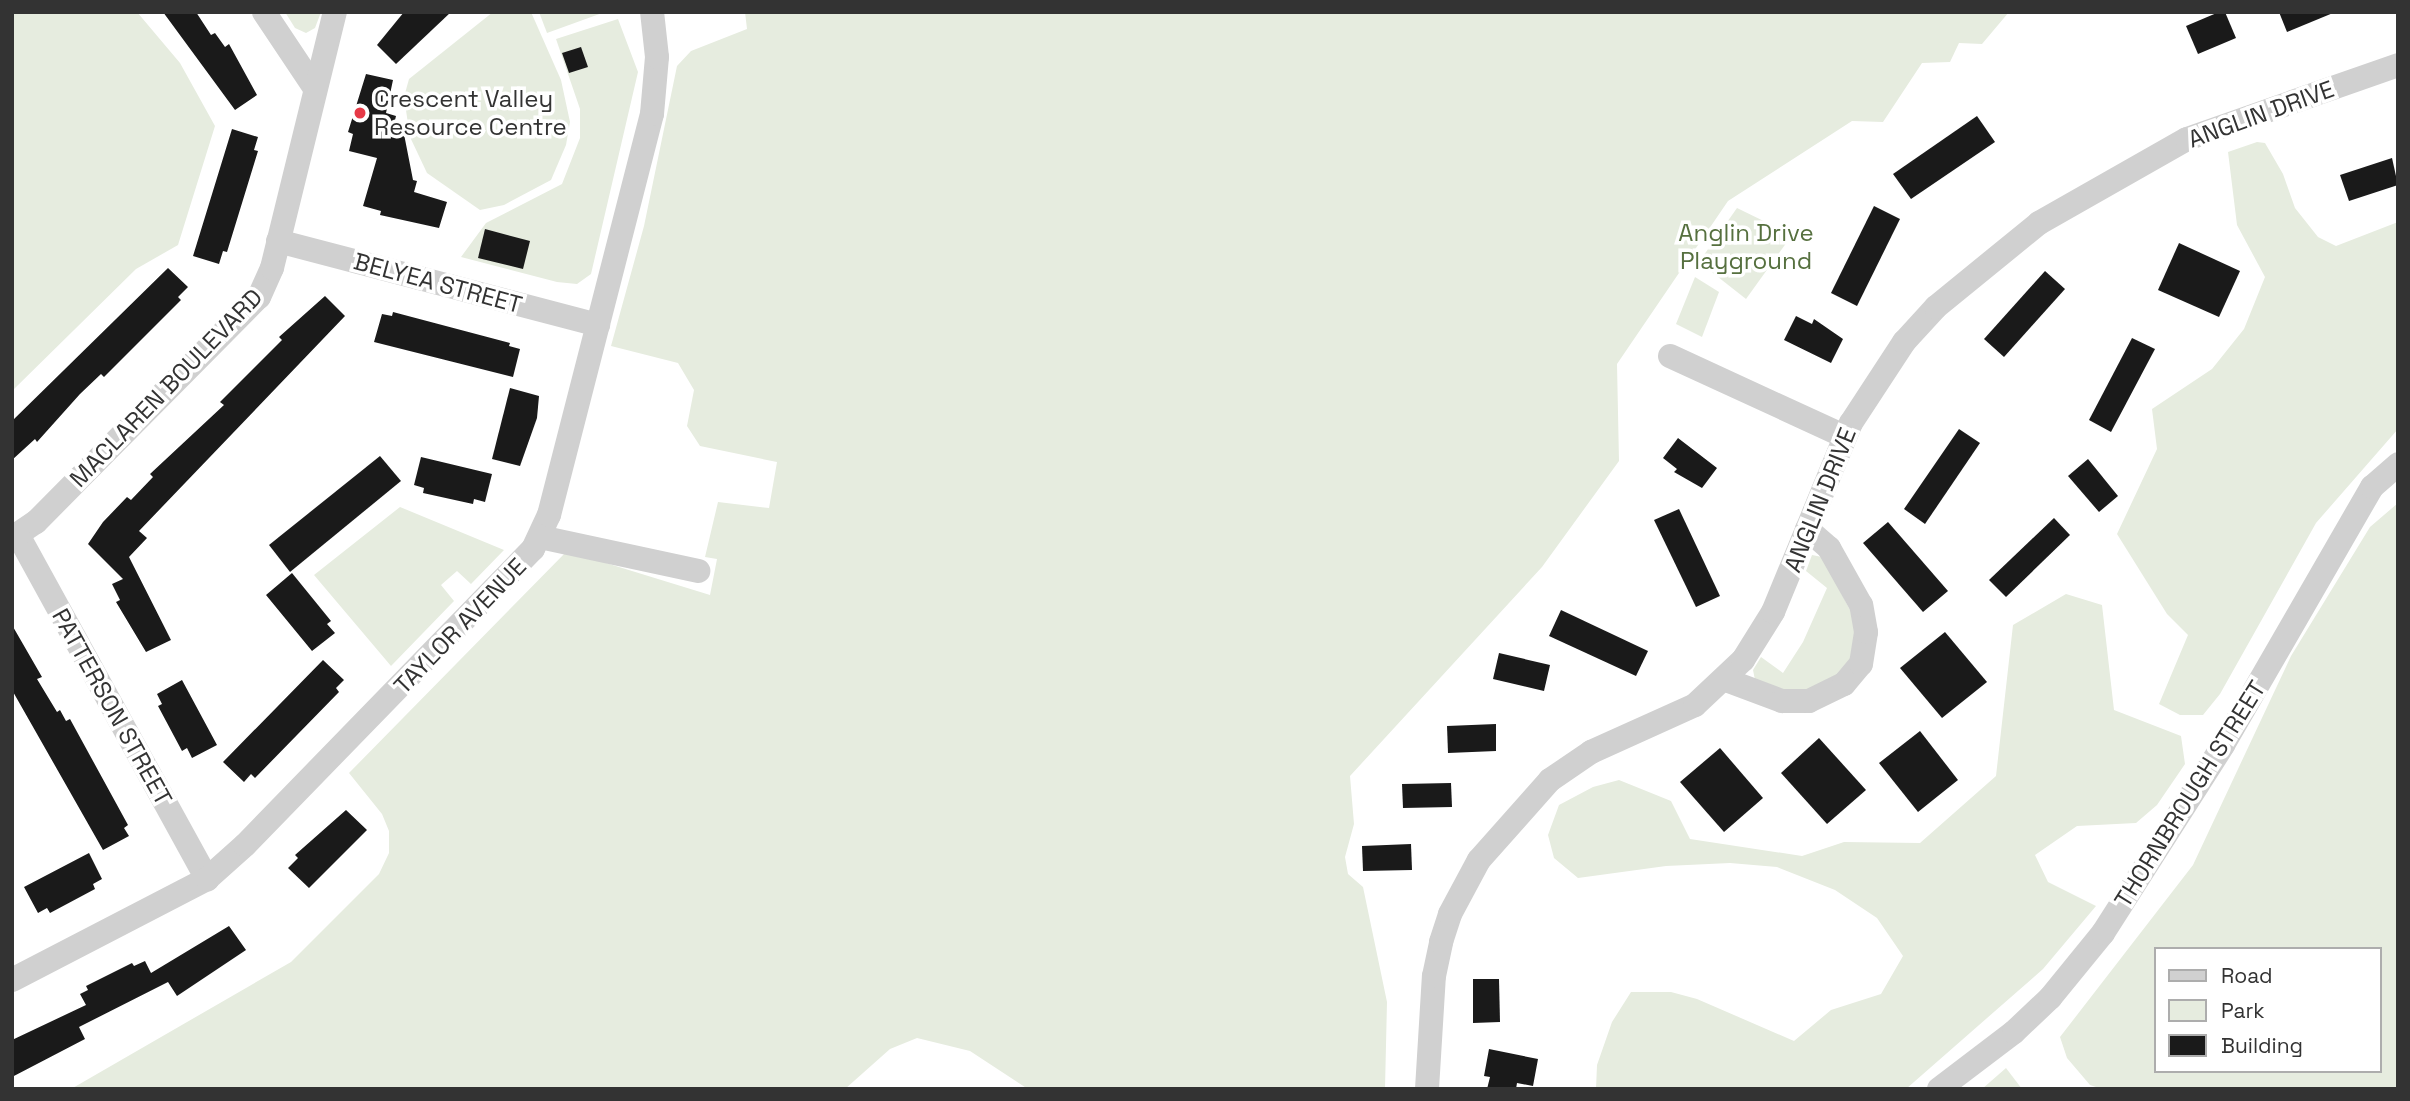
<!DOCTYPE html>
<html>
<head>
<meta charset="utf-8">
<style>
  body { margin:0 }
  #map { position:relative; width:2410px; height:1101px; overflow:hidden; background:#fff; font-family:"Space Grotesk",sans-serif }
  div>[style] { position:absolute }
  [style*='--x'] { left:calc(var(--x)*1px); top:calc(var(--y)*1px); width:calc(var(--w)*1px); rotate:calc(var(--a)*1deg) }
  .green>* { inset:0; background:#e6ecdf }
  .building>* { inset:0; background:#1a1a1a }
  .street>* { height:24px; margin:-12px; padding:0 12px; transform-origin:12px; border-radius:12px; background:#d0d0d0 }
  .dots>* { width:19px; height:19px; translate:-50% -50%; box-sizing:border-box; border:4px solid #fff; border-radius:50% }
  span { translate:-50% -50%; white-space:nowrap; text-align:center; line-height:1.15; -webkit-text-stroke:7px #fff; paint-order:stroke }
  .poi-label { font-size:24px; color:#333 }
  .left { translate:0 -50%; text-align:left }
  .street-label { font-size:24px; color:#333 }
  .park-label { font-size:24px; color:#56703f }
  .frame { position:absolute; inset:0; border:14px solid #333; pointer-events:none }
  .legend { position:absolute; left:2154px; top:947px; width:228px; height:126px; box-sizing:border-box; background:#fff; border:2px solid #adadad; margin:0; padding:9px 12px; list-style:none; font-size:21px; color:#333 }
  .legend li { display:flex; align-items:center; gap:14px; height:35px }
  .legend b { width:35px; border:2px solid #adadad }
</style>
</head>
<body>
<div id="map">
  <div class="green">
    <i style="clip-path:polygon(12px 12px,137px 12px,180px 63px,215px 126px,178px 245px,136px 269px,12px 391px)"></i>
    <i style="clip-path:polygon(285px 12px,321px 12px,315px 28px,306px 33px,295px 28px)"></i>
    <i style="clip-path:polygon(493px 12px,531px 12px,561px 80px,570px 122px,566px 145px,551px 180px,504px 205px,480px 210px,427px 173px,410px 137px,404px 97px,409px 79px)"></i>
    <i style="clip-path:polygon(539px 12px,605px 12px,547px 33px)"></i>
    <i style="clip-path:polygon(745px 12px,2009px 12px,1982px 44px,1959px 43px,1950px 62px,1922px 63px,1883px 122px,1852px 121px,1728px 201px,1617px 364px,1619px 461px,1542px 567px,1350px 776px,1354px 824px,1345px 857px,1348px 874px,1363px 887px,1387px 1002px,1385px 1089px,1028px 1089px,970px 1051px,917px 1038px,890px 1049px,845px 1089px,71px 1089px,291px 962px,379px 874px,389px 853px,389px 831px,382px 814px,349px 773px,567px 551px,710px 595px,717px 559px,705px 557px,718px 502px,769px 508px,777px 462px,700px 446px,687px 426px,694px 390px,678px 363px,611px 346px,644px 226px,677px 66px,691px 51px,747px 29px)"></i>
    <i style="clip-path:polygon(618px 19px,638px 72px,591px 274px,577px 284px,557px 282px,461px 257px,486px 223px,562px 184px,580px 138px,580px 109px,556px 39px)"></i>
    <i style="clip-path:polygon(2257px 142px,2265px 143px,2283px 174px,2295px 208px,2318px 237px,2336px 246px,2398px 222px,2398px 429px,2316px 523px,2220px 694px,2203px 715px,2180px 715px,2159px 704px,2188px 635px,2167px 614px,2117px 534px,2157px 449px,2152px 409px,2212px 369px,2244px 329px,2265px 277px,2237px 225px,2228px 152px)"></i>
    <i style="clip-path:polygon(1737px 208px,1792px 235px,1746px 299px,1699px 262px)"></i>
    <i style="clip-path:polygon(1695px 277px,1719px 292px,1702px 337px,1676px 324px)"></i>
    <i style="clip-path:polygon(evenodd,2398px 503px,2398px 1089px,2102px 1089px,2090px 1085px,2067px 1058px,2060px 1037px,2193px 865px,2291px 656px,2370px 527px,2398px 503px,2156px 949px,2380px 949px,2380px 1071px,2156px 1071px,2156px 949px)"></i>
    <i style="clip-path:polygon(400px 507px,504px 550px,471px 584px,457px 571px,441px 585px,454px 601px,391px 666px,314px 575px)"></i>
    <i style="clip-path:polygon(1812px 555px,1822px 557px,1856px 621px,1851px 658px,1832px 681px,1795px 693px,1755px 680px,1753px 670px,1761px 657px,1783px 673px,1803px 642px,1827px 588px,1806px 571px)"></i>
    <i style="clip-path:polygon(2066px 594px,2102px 605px,2114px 710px,2181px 736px,2185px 764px,2157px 805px,2136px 823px,2077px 826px,2035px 855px,2048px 882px,2096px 906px,2043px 969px,1906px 1089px,1596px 1089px,1597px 1065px,1612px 1022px,1631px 992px,1671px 992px,1697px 999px,1794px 1041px,1831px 1010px,1881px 994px,1903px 956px,1877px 918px,1835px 890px,1777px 867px,1730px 863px,1666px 866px,1578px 878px,1554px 858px,1548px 835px,1559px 805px,1593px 787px,1619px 780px,1671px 801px,1690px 839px,1802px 856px,1844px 842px,1920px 843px,1996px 776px,2013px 625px)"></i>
    <i style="clip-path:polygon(2006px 1068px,2022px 1089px,1982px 1089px)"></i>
  </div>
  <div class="building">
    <i style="clip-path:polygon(163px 12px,196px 12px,211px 35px,215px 33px,225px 47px,229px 44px,257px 95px,235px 110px)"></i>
    <i style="clip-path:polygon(404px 12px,451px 12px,396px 64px,377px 45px)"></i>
    <i style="clip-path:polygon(2219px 12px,2225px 12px,2236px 38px,2198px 54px,2186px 26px)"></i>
    <i style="clip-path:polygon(2279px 12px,2333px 12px,2333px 13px,2287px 32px)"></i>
    <i style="clip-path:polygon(581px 47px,588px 67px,569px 73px,562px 53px)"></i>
    <i style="clip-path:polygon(366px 74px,393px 80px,386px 113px,396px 116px,391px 137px,404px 134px,413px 180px,417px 181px,414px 192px,447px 202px,439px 228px,380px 215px,381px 211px,363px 206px,377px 158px,349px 151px,353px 134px,348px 132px)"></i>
    <i style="clip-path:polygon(1977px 116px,1995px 142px,1911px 199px,1893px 174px)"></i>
    <i style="clip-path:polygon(232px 129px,258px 137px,254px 150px,258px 151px,227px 252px,223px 251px,219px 264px,193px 256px)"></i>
    <i style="clip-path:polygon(2392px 158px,2398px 185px,2349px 201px,2340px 175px)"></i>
    <i style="clip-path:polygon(1874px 206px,1900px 219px,1857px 306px,1831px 293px)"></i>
    <i style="clip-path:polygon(485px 229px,530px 241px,523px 269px,478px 258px)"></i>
    <i style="clip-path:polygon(2179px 243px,2240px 271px,2219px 317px,2158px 290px)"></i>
    <i style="clip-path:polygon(168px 268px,188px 287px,178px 297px,181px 300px,104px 377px,101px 374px,80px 394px,37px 442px,35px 439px,12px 460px,12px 421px)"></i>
    <i style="clip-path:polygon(2045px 271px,2065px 289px,2004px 357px,1984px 339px)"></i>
    <i style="clip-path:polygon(325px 296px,345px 316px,139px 531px,147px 538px,129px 557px,171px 640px,146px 652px,116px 602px,120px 600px,112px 584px,123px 579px,88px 544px,103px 522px,127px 497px,131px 500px,153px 477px,150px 474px,224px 405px,220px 402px,282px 340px,279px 337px)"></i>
    <i style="clip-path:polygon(393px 312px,510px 343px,509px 346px,520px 349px,513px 377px,374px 342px,382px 314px,392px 316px)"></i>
    <i style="clip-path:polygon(1796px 316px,1812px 324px,1814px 319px,1843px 339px,1831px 363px,1784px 340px)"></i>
    <i style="clip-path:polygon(2132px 338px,2155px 349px,2111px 432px,2089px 420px)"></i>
    <i style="clip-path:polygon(510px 388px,539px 396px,537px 418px,520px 466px,492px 459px)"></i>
    <i style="clip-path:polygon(1959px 429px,1980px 443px,1925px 524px,1904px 509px)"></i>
    <i style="clip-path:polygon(1678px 438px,1717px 468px,1702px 488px,1674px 472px,1677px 469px,1663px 458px)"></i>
    <i style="clip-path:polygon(380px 456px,401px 481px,290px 572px,269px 545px)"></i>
    <i style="clip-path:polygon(421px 457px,492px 474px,485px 502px,474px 499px,473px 504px,423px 493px,424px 488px,414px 485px)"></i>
    <i style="clip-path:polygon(2088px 459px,2118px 496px,2099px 512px,2068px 476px)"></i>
    <i style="clip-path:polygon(1679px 509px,1720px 596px,1696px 607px,1654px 520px)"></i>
    <i style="clip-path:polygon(2054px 518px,2070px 535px,2006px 597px,1989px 580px)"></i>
    <i style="clip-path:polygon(1888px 522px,1948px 591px,1923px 612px,1863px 543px)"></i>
    <i style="clip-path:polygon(292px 573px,331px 621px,327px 624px,335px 633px,312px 651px,266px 595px)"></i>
    <i style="clip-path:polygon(1561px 610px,1648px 651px,1636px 676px,1549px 636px)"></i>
    <i style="clip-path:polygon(12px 625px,42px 677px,37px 679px,57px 712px,60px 710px,66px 721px,70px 719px,128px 825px,124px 828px,129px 836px,103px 850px,12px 690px)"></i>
    <i style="clip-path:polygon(1945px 632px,1987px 682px,1942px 718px,1900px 668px)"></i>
    <i style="clip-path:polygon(1499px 653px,1550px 665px,1544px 691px,1493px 679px)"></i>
    <i style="clip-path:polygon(323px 660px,344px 680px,336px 688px,339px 692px,255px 778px,251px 774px,244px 782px,223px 762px)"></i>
    <i style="clip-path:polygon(182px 680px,217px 745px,192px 758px,187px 748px,182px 751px,158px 706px,162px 704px,157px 694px)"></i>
    <i style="clip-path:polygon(1496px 724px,1496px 751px,1448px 753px,1447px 726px)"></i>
    <i style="clip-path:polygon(1920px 731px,1958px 780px,1918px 812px,1879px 763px)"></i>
    <i style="clip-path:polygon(1819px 738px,1866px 790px,1827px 824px,1781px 773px)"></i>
    <i style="clip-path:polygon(1720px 748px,1763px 798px,1724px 832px,1680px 782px)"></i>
    <i style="clip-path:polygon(1451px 783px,1452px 807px,1403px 808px,1402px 784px)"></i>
    <i style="clip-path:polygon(346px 810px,367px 830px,309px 888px,288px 868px,298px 858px,295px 855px)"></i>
    <i style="clip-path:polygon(1411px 844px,1412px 870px,1363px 871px,1362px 846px)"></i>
    <i style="clip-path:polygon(89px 853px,102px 879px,93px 884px,95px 889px,50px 913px,47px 908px,38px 913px,24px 887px)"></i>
    <i style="clip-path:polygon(229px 926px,246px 950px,177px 996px,168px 982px,79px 1027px,85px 1039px,12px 1077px,12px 1040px,86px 1005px,80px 994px,88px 990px,86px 986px,132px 963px,134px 966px,145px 961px,151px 973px)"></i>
    <i style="clip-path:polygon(1473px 979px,1499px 979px,1500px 1022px,1473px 1023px)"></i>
    <i style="clip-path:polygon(1489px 1049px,1538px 1059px,1533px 1086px,1517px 1083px,1516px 1089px,1487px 1089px,1490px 1077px,1484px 1076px)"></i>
  </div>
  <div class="street">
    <i style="--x:264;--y:12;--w:90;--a:56.3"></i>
    <i style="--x:278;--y:241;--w:331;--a:14.7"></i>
    <i style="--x:1670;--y:356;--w:192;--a:24.7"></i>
    <i style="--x:18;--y:535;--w:393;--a:61.2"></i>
    <i style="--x:540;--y:537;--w:162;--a:12.1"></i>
    <i style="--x:12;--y:538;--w:29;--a:-34"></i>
    <i style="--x:36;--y:522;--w:317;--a:-45.3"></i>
    <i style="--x:259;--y:297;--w:32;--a:-66"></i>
    <i style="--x:272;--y:268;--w:264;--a:-76.2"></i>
    <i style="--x:1726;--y:680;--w:60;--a:20.6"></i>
    <i style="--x:1782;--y:701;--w:27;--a:0"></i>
    <i style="--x:1809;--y:701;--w:39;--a:-26"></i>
    <i style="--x:1844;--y:684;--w:26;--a:-50"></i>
    <i style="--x:1861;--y:664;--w:32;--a:-81"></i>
    <i style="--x:1866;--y:632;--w:27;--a:-100"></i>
    <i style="--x:1861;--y:605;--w:65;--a:-119.3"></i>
    <i style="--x:1829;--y:548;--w:29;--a:-139"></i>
    <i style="--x:12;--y:980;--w:220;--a:-27.4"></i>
    <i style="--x:207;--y:879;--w:51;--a:-41.8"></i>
    <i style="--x:245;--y:845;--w:413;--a:-45.8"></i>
    <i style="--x:533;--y:549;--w:38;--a:-65"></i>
    <i style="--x:549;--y:515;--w:414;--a:-75.6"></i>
    <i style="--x:652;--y:114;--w:57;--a:-85"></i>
    <i style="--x:657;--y:57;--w:45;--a:-96.3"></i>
    <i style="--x:1427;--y:1089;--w:113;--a:-86.5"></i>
    <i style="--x:1434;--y:976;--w:35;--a:-78"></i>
    <i style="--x:1441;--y:942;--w:29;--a:-72"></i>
    <i style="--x:1450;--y:914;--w:61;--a:-61.8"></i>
    <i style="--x:1479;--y:860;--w:107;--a:-48.4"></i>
    <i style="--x:1550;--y:780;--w:50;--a:-34.3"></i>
    <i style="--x:1591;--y:752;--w:114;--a:-24.3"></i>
    <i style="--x:1695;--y:705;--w:66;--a:-43.2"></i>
    <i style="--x:1743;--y:660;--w:57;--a:-58"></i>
    <i style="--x:1773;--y:612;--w:204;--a:-67.6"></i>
    <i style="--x:1851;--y:423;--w:97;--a:-56.8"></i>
    <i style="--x:1904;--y:342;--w:47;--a:-47.6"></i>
    <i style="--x:1936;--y:307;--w:133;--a:-39.2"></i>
    <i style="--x:2039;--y:223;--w:170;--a:-29.6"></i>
    <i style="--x:2187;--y:139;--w:224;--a:-19.3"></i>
    <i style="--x:1939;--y:1089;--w:94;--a:-37.2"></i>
    <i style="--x:2014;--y:1032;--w:50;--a:-43.4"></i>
    <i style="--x:2050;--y:998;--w:84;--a:-50.8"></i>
    <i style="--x:2103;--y:933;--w:223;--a:-57.4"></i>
    <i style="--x:2223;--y:745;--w:298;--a:-60"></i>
    <i style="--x:2372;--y:487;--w:35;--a:-41"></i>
  </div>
  <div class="dots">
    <i style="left:360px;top:113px;background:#e63946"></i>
  </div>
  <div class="poi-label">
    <span class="left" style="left:374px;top:113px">Crescent Valley<br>Resource Centre</span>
  </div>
  <div class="street-label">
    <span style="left:2261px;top:114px;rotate:-20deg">ANGLIN DRIVE</span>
    <span style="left:438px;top:283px;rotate:15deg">BELYEA STREET</span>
    <span style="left:166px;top:388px;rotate:-46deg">MACLAREN BOULEVARD</span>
    <span style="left:1820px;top:500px;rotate:-68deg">ANGLIN DRIVE</span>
    <span style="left:460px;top:626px;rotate:-46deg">TAYLOR AVENUE</span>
    <span style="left:112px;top:707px;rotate:61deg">PATTERSON STREET</span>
    <span style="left:2190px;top:794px;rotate:-58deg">THORNBROUGH STREET</span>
  </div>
  <div class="park-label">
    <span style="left:1746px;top:247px">Anglin Drive<br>Playground</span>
  </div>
  <div class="frame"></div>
  <ul class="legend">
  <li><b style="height:9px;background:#d0d0d0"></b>Road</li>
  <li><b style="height:19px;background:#e6ecdf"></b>Park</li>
  <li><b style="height:19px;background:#1a1a1a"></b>Building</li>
  </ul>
</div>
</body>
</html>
